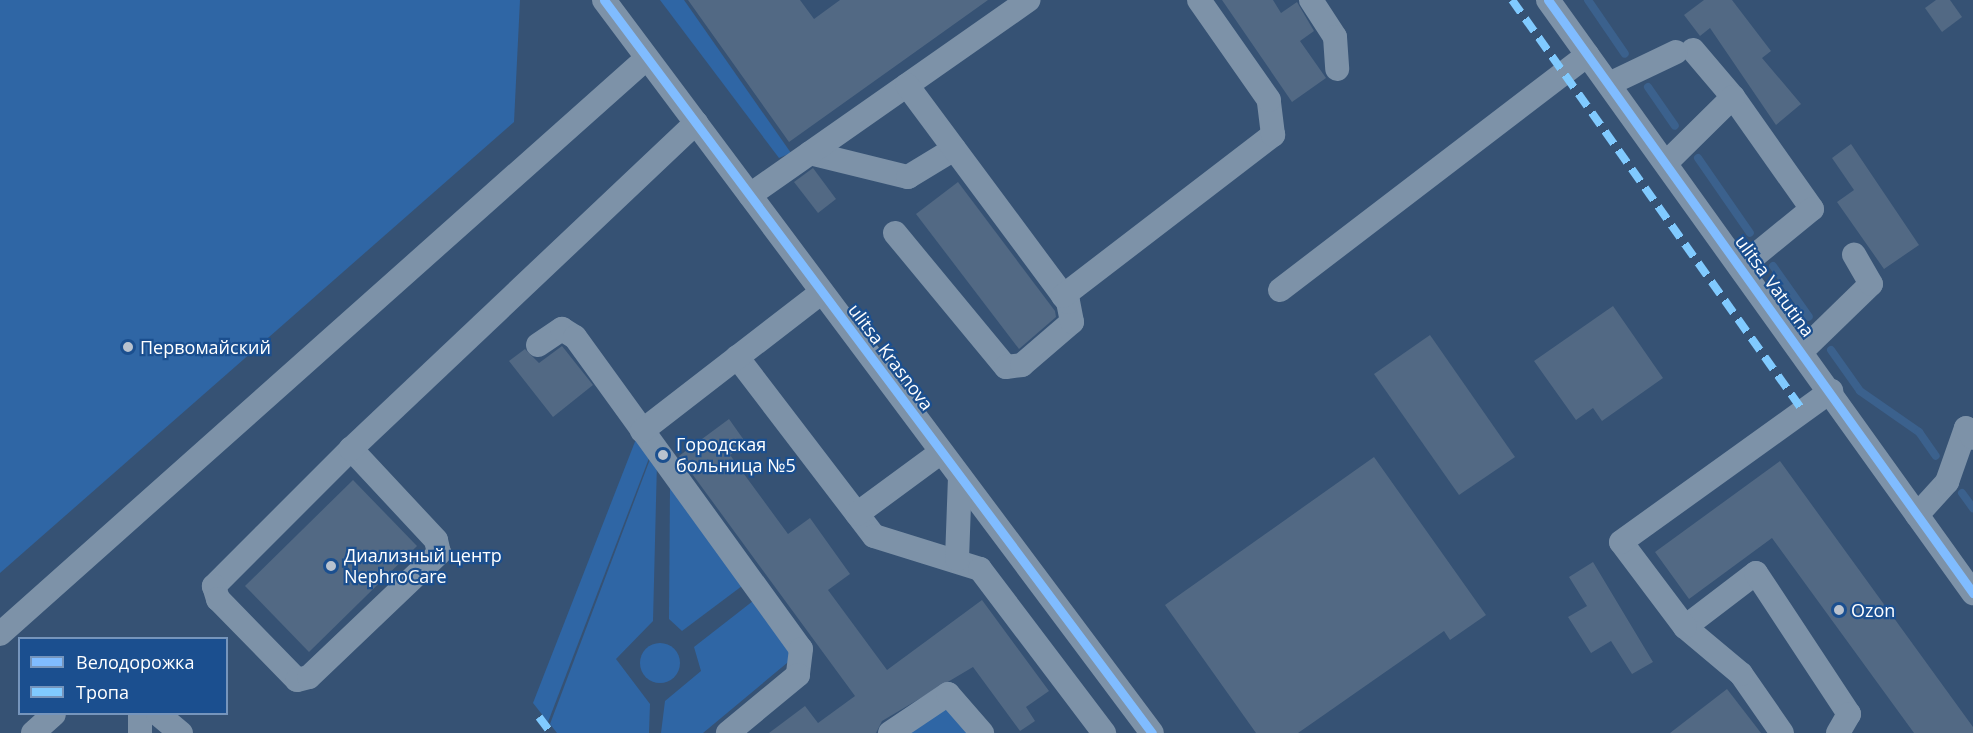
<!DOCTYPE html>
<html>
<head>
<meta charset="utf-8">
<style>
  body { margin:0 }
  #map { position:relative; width:1973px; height:733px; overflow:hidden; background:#365274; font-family:"Open Sans",sans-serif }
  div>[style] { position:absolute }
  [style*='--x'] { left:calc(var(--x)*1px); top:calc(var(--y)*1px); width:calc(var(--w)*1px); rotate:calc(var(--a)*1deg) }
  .green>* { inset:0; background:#2f66a5 }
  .round { border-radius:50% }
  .stream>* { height:8px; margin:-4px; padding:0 4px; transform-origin:4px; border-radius:4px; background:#3b618d }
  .building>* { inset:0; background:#526984 }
  .minor>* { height:24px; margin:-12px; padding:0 12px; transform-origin:12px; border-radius:12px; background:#7d92a8 }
  .quiet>* { height:8px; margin-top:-4px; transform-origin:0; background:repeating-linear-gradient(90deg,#80caff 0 15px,transparent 0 23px) }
  .cycleway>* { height:9px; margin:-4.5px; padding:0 4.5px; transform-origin:4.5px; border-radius:4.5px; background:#80bcff }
  .dots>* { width:16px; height:16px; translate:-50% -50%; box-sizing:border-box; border:3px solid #1b4f8f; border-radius:50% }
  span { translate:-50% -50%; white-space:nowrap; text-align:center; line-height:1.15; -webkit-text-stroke:4.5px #1b4f8f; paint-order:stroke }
  .street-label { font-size:18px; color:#fff }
  .poi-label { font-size:18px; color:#fff }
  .left { translate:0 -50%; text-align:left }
  .legend { position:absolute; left:18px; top:637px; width:210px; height:78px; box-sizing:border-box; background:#1b4f8f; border:2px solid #7695bc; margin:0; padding:8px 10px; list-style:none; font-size:18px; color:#fff }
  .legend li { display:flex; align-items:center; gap:12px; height:30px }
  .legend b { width:30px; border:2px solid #7695bc }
</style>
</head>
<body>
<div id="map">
  <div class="green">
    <i style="clip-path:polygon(0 0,520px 0,514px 122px,0 573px)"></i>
    <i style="clip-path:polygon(660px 0,684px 0,791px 153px,779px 158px)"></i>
    <i style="clip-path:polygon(638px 434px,651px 453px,548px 722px,533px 703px)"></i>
    <i style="clip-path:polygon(652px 454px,657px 462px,653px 621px,616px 659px,650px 704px,649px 733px,557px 733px,550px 724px)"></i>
    <i style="clip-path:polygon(670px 487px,742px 586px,682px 631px,669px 619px)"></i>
    <i style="clip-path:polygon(753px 601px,793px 658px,703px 733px,661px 733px,665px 701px,701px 671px,694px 647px)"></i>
    <i class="round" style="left:640px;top:643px;width:40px;height:40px"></i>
    <i style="clip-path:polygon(941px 703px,971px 733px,899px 733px)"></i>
  </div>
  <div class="stream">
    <i style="--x:1588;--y:0;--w:65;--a:55.6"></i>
    <i style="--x:1648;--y:87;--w:47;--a:55.3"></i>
    <i style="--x:1698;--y:158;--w:91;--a:55.3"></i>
    <i style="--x:1773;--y:266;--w:62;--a:54.8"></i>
    <i style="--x:1831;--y:350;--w:50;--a:54.7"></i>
    <i style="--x:1860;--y:391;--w:72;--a:34.8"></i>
    <i style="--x:1919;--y:432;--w:29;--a:55"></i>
    <i style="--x:1962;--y:493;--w:19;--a:54"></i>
  </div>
  <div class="building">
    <i style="clip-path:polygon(688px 0,800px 0,814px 19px,840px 0,988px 0,789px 142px)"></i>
    <i style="clip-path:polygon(1222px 0,1273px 0,1281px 13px,1297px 2px,1314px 31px,1300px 41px,1326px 78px,1292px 102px)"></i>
    <i style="clip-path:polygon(1704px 0,1732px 0,1771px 51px,1762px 58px,1801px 104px,1776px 125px,1710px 28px,1700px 36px,1684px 15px)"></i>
    <i style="clip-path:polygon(1936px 0,1950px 0,1962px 17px,1942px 32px,1925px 8px)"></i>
    <i style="clip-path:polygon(1851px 144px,1919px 245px,1884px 269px,1837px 202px,1854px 190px,1832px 158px)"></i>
    <i style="clip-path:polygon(813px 168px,836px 199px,818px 213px,794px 182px)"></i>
    <i style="clip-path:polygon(958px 182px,1055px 311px,1056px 317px,1019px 349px,916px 214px)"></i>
    <i style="clip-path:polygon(1613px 306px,1663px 378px,1602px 421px,1593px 408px,1576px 420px,1534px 361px)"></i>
    <i style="clip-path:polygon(1430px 335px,1515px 457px,1459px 495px,1374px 374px)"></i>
    <i style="clip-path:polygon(562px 346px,593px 385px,553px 417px,509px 361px,525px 349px,539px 363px)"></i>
    <i style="clip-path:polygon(729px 419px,746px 443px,730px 455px,788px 534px,810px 518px,850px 574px,828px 590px,887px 670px,982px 600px,1049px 691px,1026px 707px,1035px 721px,1020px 731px,973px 667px,882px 721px,876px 733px,769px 733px,805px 706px,818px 723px,855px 696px,679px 456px)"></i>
    <i style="clip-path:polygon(1374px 457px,1486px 615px,1450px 640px,1444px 631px,1298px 733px,1256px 733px,1165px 605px)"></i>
    <i style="clip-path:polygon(1780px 461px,1973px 727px,1973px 733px,1914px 733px,1772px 538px,1689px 599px,1655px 552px)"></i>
    <i style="clip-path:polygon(353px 480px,417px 546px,309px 652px,245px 586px)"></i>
    <i style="clip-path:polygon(1593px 562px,1653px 662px,1632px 674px,1611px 641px,1591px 653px,1568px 617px,1587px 606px,1569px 577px)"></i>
    <i style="clip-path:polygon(1727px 689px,1761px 733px,1670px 733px)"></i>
  </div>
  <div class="minor">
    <i style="--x:604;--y:0;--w:915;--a:53.22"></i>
    <i style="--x:1311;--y:0;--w:44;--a:57"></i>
    <i style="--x:1335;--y:37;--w:32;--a:86"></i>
    <i style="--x:1548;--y:0;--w:730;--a:54.37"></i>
    <i style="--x:1693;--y:50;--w:62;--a:49.6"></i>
    <i style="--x:1733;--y:97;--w:137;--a:54.8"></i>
    <i style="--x:1812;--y:209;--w:92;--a:140.8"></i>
    <i style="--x:1609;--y:84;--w:74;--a:-25.5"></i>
    <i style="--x:810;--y:153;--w:101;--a:13.8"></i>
    <i style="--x:908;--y:177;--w:54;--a:-31.3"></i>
    <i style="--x:1666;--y:163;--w:94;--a:-44.6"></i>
    <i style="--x:750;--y:195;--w:340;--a:-35"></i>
    <i style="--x:895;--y:233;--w:174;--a:50.4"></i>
    <i style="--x:1006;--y:367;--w:16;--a:-7"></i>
    <i style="--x:1022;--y:365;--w:66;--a:-40.7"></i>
    <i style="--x:1072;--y:322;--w:20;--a:-101"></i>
    <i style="--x:1068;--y:302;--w:270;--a:-126.6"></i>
    <i style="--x:1280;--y:290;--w:387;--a:-37.4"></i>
    <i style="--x:1063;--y:296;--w:265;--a:-37.5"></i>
    <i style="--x:1273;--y:135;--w:35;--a:-97"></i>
    <i style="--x:1269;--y:100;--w:122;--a:-125"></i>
    <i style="--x:538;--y:345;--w:29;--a:-34"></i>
    <i style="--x:562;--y:329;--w:15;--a:32"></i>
    <i style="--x:575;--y:337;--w:385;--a:54.1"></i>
    <i style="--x:801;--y:649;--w:26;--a:97"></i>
    <i style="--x:798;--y:675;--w:91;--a:140.4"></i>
    <i style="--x:1802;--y:351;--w:96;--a:-44.2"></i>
    <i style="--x:1871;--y:284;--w:34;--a:-120"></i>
    <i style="--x:737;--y:357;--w:225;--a:52.6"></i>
    <i style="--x:874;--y:536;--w:111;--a:17.3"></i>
    <i style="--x:980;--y:569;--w:206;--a:52.9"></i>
    <i style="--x:642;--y:431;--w:227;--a:-37.7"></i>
    <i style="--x:351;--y:449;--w:194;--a:135"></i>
    <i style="--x:214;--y:586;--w:14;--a:73"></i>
    <i style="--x:218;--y:599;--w:113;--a:45.7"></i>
    <i style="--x:297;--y:680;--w:12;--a:-14"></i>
    <i style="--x:309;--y:677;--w:180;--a:-43.6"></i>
    <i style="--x:439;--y:553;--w:13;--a:-103"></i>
    <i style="--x:436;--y:540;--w:125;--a:-133"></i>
    <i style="--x:351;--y:449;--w:475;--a:-43.4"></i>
    <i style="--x:857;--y:514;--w:104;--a:-36.4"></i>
    <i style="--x:1917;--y:515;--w:45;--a:-47.7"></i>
    <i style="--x:1947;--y:482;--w:57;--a:-70.6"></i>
    <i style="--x:1966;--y:428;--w:12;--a:55"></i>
    <i style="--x:957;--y:559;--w:82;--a:-87.9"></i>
    <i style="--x:1685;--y:627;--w:89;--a:-37.3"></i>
    <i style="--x:1756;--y:573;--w:169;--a:56.6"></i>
    <i style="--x:1849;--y:714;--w:22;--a:120"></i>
    <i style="--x:0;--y:634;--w:866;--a:-41.68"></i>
    <i style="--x:140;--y:714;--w:19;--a:90"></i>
    <i style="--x:158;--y:714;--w:30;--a:40"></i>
    <i style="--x:33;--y:733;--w:28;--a:-42"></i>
    <i style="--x:890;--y:733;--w:70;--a:-33.9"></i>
    <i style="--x:948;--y:694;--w:52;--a:48.9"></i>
    <i style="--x:1782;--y:733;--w:72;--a:-124.8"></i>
    <i style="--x:1741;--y:674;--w:73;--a:-140"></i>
    <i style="--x:1685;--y:627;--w:106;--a:-127"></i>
    <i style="--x:1621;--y:542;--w:259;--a:-35.7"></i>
  </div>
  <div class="quiet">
    <i style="--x:1512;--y:0;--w:504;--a:54.7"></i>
    <i style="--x:539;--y:717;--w:20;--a:53"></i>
  </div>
  <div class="cycleway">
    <i style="--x:604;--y:0;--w:915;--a:53.22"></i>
    <i style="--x:1548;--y:0;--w:730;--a:54.37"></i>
  </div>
  <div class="dots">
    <i style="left:128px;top:347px;background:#b9c2ce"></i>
    <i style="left:663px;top:455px;background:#b9c2ce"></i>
    <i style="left:331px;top:566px;background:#b9c2ce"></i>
    <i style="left:1839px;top:610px;background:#b9c2ce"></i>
  </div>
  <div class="street-label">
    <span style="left:1775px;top:286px;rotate:54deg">ulitsa Vatutina</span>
    <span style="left:891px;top:357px;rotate:53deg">ulitsa Krasnova</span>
  </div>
  <div class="poi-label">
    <span class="left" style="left:140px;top:347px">Первомайский</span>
    <span class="left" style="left:676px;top:455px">Городская<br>больница №5</span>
    <span class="left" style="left:344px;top:566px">Диализный центр<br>NephroCare</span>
    <span class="left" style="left:1851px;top:610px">Ozon</span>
  </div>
  <ul class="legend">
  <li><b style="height:8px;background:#80bcff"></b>Велодорожка</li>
  <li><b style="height:8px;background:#80caff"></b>Тропа</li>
  </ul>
</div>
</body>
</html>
